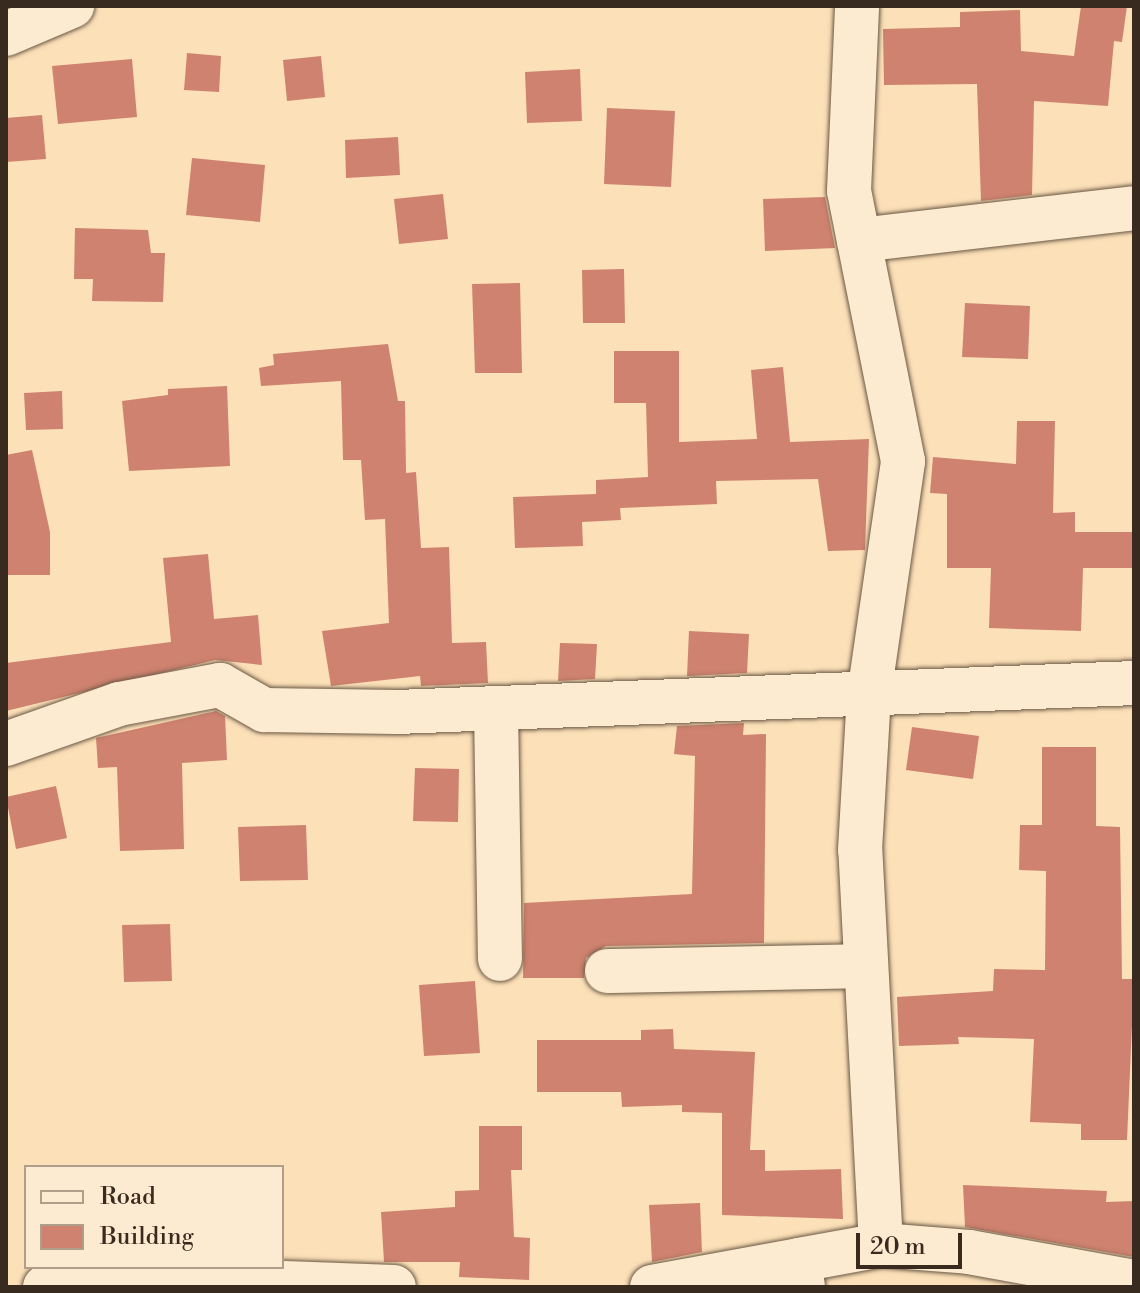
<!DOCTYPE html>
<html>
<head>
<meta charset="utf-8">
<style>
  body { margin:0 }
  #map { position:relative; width:1140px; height:1293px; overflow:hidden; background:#fce0b8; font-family:"Libre Bodoni",serif }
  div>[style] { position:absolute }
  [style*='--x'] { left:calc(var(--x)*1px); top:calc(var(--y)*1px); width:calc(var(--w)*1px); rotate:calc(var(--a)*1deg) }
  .building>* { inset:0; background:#ce826f }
  .roads { filter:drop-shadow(0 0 2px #6a5845) drop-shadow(0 0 2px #6a5845) }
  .minor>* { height:44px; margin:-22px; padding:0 22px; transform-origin:22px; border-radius:22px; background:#fdebd1 }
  span { translate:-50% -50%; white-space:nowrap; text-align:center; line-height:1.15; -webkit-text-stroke:6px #fdebd1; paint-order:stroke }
  .frame { position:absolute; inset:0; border:8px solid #392a1f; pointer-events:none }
  .legend { position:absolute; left:24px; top:1165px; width:260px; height:104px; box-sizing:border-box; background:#fdebd1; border:2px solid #af9e8a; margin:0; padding:10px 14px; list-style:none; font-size:24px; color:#392a1f }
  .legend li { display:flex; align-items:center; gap:16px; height:40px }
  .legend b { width:40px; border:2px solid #af9e8a }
  .scale { position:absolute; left:856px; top:1233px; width:106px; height:36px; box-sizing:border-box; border:4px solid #392a1f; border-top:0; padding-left:10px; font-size:24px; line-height:28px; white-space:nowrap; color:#392a1f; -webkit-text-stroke:6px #fdebd1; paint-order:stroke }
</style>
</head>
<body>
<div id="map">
  <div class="building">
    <i style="clip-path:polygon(1081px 6px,1127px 6px,1122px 42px,1114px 41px,1108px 106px,1034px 101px,1032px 195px,981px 201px,977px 84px,884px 85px,883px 29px,960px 27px,960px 12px,1020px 10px,1021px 51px,1074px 56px)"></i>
    <i style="clip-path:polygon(187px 53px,221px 56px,219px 92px,184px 90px)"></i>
    <i style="clip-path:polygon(321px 56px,325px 97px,287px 101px,283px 60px)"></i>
    <i style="clip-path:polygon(132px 59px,137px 117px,58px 124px,52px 66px)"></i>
    <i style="clip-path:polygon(580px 69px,582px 121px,527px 123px,525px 72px)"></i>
    <i style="clip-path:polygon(607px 108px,675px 111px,671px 187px,604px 184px)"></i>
    <i style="clip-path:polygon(42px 115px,46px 159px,6px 162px,6px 118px)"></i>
    <i style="clip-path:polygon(398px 137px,400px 175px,346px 178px,345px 140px)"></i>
    <i style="clip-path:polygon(192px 158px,265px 165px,260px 222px,186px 215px)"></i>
    <i style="clip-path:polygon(443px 194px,448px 239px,399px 244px,394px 199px)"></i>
    <i style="clip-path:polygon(825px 197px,835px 248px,765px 251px,763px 199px)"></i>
    <i style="clip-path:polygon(75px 228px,148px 230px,151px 253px,165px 253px,163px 302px,92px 301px,93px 279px,74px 279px)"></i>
    <i style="clip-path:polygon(624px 269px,625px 323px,583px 323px,582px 270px)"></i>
    <i style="clip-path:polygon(520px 283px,522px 373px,475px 373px,472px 284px)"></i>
    <i style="clip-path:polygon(965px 303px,1030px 306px,1028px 359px,962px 357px)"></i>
    <i style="clip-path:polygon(388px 344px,398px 401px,405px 401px,406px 473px,416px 472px,421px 548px,449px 547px,452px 643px,486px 642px,488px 683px,421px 686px,420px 676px,331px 686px,322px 631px,389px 623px,385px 519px,365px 520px,361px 460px,343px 460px,341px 381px,261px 386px,259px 368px,274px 365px,273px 354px)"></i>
    <i style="clip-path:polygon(614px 351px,679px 351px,679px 442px,757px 439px,751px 370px,783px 367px,790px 442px,869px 439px,865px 550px,828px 551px,818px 479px,716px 481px,717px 504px,620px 508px,621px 520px,582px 522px,583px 546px,515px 548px,513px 497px,596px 494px,596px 480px,648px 477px,646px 403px,614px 403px)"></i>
    <i style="clip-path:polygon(227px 386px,230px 466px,129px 471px,122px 401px,168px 395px,168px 389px)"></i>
    <i style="clip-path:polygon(62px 391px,63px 429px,26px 430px,24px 393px)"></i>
    <i style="clip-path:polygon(1017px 421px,1055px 421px,1053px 513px,1075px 512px,1075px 532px,1134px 532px,1134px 568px,1083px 568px,1081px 631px,989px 628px,991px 568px,947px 568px,947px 494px,930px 493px,933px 457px,1016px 464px)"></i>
    <i style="clip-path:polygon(32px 450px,50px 532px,50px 575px,6px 575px,6px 455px)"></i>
    <i style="clip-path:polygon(208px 554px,214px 619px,258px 615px,262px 665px,215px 660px,6px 711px,6px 663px,171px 642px,163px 558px)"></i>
    <i style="clip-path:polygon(689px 631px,749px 634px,747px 673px,687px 676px)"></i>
    <i style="clip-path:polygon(560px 643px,597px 644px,595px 679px,558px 681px)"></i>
    <i style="clip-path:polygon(216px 711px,225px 716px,227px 760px,182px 763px,184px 849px,120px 851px,117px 767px,98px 768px,96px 738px)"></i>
    <i style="clip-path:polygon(744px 723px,743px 735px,766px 734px,764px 943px,606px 946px,586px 958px,584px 978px,523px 978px,524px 903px,692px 894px,695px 756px,674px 754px,677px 726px)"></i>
    <i style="clip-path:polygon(912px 727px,979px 736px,973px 779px,906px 770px)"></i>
    <i style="clip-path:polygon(1042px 747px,1096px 747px,1096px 826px,1120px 827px,1122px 979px,1134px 979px,1127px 1140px,1081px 1140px,1081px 1124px,1030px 1122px,1034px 1039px,958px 1037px,959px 1044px,899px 1046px,897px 997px,993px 991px,994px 969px,1045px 970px,1046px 871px,1019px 870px,1020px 825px,1042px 825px)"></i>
    <i style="clip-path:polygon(415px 768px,459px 769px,458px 822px,413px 821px)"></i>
    <i style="clip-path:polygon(56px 786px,67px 838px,16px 849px,6px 797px)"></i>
    <i style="clip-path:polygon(306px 825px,308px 880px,240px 881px,238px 827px)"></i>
    <i style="clip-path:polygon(170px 924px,172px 981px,124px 982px,122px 925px)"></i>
    <i style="clip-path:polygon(475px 981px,480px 1053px,424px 1056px,419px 985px)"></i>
    <i style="clip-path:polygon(673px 1029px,674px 1049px,755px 1052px,750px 1150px,765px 1150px,765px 1171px,841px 1169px,843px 1219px,722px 1215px,722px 1113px,682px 1112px,682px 1105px,622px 1107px,621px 1092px,537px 1092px,537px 1040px,641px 1040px,641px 1030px)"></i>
    <i style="clip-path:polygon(479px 1126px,522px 1126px,522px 1170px,511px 1170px,514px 1237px,530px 1238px,529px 1280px,459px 1277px,460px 1262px,384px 1262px,381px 1212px,455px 1207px,455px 1191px,479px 1190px)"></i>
    <i style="clip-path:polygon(963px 1185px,1107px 1191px,1106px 1202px,1134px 1201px,1134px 1257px,965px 1227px)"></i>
    <i style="clip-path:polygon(700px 1203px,702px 1252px,652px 1262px,649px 1205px)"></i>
  </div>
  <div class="roads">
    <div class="minor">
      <i style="--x:6;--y:34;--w:72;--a:-23"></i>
      <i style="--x:859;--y:240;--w:277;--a:-6.6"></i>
      <i style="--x:496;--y:708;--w:251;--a:89.1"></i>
      <i style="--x:6;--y:744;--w:120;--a:-19.5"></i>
      <i style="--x:119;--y:704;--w:103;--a:-10.7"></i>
      <i style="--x:220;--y:685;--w:51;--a:29.6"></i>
      <i style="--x:264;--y:710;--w:133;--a:0.9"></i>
      <i style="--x:397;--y:712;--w:738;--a:-2.25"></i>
      <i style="--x:607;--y:971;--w:255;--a:-1.1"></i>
      <i style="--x:881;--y:1245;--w:88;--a:4.5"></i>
      <i style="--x:969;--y:1252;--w:168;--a:10.3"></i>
      <i style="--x:45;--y:1287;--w:158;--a:-2.5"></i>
      <i style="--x:203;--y:1280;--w:191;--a:2.1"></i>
      <i style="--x:652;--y:1287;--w:149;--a:-10.4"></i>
      <i style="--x:803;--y:1287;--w:27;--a:-98"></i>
      <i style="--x:799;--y:1260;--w:83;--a:-10.4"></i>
      <i style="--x:881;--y:1245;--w:396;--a:-93"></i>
      <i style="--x:860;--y:850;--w:155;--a:-86.7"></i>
      <i style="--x:869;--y:695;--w:236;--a:-81.7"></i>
      <i style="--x:903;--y:461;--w:275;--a:-101.3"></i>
      <i style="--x:849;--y:191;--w:185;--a:-87.5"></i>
    </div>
  </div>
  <div class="frame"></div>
  <ul class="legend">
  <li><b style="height:10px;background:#fdebd1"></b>Road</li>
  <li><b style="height:22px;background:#ce826f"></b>Building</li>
  </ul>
  <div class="scale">20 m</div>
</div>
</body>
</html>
